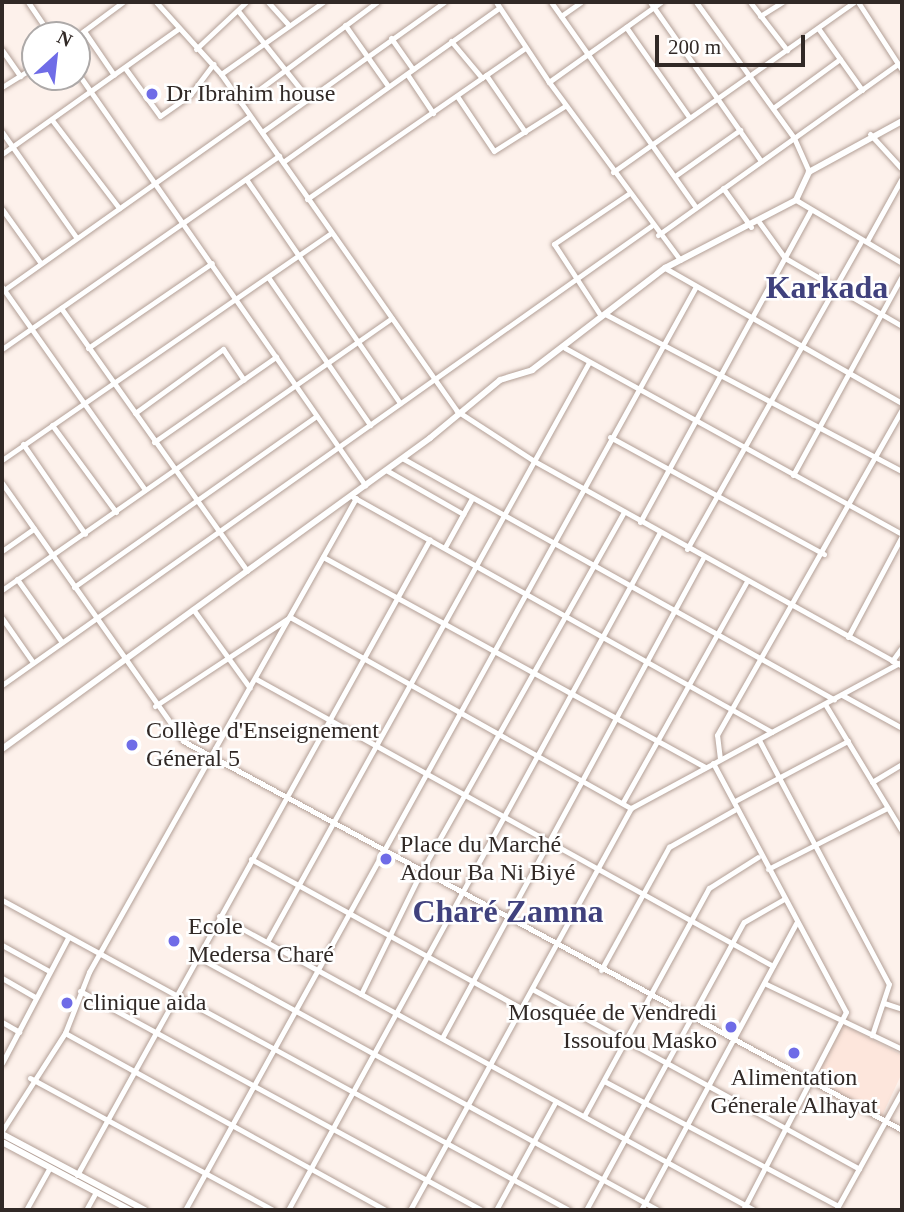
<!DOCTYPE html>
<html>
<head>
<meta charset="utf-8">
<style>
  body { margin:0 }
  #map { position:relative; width:904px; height:1212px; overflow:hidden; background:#fdf1eb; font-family:"Times New Roman",serif }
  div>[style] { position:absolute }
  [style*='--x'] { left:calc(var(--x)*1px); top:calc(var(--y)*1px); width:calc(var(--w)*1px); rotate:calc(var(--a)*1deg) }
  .built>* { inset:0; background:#fde6dc }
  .roads { filter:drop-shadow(0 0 2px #b3a097) drop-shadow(0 0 2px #b3a097) }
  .minor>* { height:5px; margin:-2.5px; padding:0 2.5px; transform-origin:2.5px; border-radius:2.5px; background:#fff }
  .tertiary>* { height:6px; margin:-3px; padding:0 3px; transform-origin:3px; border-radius:3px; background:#fff }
  .dots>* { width:19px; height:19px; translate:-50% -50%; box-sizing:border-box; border:4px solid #fff; border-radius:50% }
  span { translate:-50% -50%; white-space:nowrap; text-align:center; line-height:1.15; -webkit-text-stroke:5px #fff; paint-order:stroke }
  .poi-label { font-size:24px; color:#312926 }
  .left { translate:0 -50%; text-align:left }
  .right { translate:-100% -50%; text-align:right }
  .district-label { font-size:32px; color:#40417d; font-weight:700 }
  .frame { position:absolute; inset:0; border:4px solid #312926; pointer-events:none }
  .north { position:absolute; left:21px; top:21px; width:70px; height:70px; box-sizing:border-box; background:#fff; border:2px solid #ada9a8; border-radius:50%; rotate:27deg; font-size:19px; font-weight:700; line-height:28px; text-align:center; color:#312926 }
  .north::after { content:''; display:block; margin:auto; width:24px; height:32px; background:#6f6ce7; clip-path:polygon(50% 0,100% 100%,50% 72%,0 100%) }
  .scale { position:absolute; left:655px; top:35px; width:150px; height:32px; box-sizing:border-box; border:4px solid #312926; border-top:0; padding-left:9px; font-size:21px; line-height:24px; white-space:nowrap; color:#312926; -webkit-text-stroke:5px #fff; paint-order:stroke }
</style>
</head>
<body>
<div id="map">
  <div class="built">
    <i style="clip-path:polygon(842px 1024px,902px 1055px,902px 1073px,881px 1118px,811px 1083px)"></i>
  </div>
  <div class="roads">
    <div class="minor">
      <i style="--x:28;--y:2;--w:40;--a:56"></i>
      <i style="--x:156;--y:2;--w:97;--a:47.9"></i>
      <i style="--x:221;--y:74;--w:411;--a:55"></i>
      <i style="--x:457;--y:411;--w:92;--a:33"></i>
      <i style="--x:534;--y:461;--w:421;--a:29.1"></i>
      <i style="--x:268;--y:2;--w:31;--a:48"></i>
      <i style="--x:496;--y:2;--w:96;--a:56.5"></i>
      <i style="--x:551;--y:2;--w:250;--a:54.8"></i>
      <i style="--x:650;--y:2;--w:194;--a:55.1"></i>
      <i style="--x:661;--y:2;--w:138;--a:144.5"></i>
      <i style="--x:549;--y:82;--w:221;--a:53.6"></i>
      <i style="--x:696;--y:2;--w:168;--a:54.2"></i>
      <i style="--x:794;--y:138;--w:37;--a:66"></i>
      <i style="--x:750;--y:2;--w:61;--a:52.4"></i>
      <i style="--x:858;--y:2;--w:81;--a:57.1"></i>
      <i style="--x:239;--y:12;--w:107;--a:51.4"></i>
      <i style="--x:561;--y:16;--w:24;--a:-35"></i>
      <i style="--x:760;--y:16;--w:26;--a:-32"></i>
      <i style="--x:345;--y:25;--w:75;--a:54.8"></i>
      <i style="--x:626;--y:27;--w:110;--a:55"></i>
      <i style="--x:818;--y:28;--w:76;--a:54.6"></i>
      <i style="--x:84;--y:31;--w:53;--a:55.7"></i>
      <i style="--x:77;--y:36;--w:57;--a:-36.5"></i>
      <i style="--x:391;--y:38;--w:38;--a:55"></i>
      <i style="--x:451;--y:41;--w:48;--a:50"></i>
      <i style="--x:196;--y:49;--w:69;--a:-43.2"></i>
      <i style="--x:2;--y:50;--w:32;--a:55"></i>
      <i style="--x:125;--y:68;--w:59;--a:53.9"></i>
      <i style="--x:160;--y:116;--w:37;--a:-35"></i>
      <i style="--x:190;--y:95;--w:39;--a:-53"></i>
      <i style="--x:77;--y:72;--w:504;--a:55.11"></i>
      <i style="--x:221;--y:74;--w:125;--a:-35.2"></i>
      <i style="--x:407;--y:74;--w:47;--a:56.3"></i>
      <i style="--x:486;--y:75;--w:69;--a:55.6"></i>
      <i style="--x:2;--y:87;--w:39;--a:-32"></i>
      <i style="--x:457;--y:96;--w:66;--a:56.1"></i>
      <i style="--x:494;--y:151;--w:84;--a:-32.4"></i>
      <i style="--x:241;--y:103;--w:169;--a:-36.6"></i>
      <i style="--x:773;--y:108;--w:83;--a:-36.2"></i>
      <i style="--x:52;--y:120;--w:111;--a:52.7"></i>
      <i style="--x:2;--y:132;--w:128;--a:54.8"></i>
      <i style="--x:262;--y:132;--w:224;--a:-35.5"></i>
      <i style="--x:870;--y:134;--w:47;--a:47.6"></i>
      <i style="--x:2;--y:154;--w:216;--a:-35.4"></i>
      <i style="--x:283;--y:162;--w:265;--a:-35.5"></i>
      <i style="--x:613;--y:172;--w:295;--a:-35.2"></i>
      <i style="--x:675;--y:176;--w:80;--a:-35.3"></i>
      <i style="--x:246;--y:179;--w:272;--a:55.5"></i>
      <i style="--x:723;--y:188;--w:48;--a:54.3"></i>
      <i style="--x:307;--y:199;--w:265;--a:-34.7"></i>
      <i style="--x:796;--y:200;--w:123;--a:30.7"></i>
      <i style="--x:2;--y:209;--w:65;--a:54.4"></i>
      <i style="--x:759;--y:222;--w:44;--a:54.2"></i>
      <i style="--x:785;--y:258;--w:135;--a:30.2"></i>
      <i style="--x:658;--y:235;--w:295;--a:-35.5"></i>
      <i style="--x:867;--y:241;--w:72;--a:-60.9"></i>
      <i style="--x:665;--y:268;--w:273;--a:29.7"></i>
      <i style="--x:268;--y:277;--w:180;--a:55.4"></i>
      <i style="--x:2;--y:287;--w:248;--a:54.8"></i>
      <i style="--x:4;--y:290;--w:301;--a:-35.3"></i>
      <i style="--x:61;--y:308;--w:322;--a:54.7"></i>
      <i style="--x:605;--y:314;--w:336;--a:27.9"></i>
      <i style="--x:601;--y:316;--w:86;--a:-123.1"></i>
      <i style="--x:554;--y:244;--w:89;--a:-34"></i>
      <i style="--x:88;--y:348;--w:150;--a:-34.4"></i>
      <i style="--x:565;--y:348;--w:385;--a:28.9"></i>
      <i style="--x:2;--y:349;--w:338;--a:-34.9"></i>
      <i style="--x:135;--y:413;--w:109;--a:-36"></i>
      <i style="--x:223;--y:349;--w:37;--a:56"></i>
      <i style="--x:52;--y:425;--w:108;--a:53.7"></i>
      <i style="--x:610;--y:437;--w:244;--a:28.7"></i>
      <i style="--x:154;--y:442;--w:149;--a:-34.9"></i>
      <i style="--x:23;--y:444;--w:109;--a:55.4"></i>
      <i style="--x:402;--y:458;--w:495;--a:29.2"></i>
      <i style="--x:2;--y:460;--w:398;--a:-34.6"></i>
      <i style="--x:386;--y:470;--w:89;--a:29.7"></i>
      <i style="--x:793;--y:475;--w:227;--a:-61.3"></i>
      <i style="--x:2;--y:483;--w:315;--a:54.9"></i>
      <i style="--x:183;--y:741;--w:817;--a:28.41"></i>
      <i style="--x:353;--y:497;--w:480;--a:29.3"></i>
      <i style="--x:640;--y:522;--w:354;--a:-61.3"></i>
      <i style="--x:445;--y:547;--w:56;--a:-61.1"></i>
      <i style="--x:687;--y:549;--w:352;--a:-60.5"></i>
      <i style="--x:2;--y:551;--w:39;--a:-35"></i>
      <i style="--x:323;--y:557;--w:436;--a:28.8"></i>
      <i style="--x:17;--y:579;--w:76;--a:54.6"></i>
      <i style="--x:74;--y:587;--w:295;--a:-35.2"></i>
      <i style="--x:2;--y:590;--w:475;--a:-34.9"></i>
      <i style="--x:193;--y:609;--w:97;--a:54.2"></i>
      <i style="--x:2;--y:618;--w:52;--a:55.1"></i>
      <i style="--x:848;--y:637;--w:115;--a:-61.9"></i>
      <i style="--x:892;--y:661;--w:17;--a:-54"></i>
      <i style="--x:256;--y:679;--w:591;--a:29.04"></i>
      <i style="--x:2;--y:685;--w:795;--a:-35.27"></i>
      <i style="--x:842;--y:695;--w:68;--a:28.8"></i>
      <i style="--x:825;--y:704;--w:149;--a:58.8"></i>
      <i style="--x:155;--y:706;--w:162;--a:-33.4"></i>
      <i style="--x:290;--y:617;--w:391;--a:29.3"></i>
      <i style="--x:759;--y:740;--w:276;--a:62"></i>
      <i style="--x:889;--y:984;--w:54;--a:108.4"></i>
      <i style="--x:720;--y:759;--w:24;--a:-97"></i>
      <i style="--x:717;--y:735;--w:374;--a:-60.4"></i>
      <i style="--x:713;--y:763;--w:282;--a:61.9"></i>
      <i style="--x:846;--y:1012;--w:223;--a:117.5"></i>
      <i style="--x:872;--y:782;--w:35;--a:-31"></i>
      <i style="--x:735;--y:801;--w:128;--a:-28"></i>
      <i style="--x:623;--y:802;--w:251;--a:-60.7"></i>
      <i style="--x:251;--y:859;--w:311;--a:28.9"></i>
      <i style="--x:768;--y:869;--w:134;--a:-27.1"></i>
      <i style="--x:2;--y:900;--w:646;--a:28.67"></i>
      <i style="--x:219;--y:916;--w:610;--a:28.79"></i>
      <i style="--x:267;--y:942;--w:661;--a:-60.95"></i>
      <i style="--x:2;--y:945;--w:54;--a:29"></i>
      <i style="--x:196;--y:956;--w:527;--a:28.8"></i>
      <i style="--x:601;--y:970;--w:141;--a:-61.1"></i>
      <i style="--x:669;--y:847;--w:75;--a:-29.6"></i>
      <i style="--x:2;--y:978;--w:38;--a:30"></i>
      <i style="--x:764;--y:983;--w:153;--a:25.6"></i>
      <i style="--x:534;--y:990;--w:371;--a:28.8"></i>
      <i style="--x:80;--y:991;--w:457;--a:28.6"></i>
      <i style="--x:361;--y:994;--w:136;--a:-63.8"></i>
      <i style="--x:421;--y:872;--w:413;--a:-60.6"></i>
      <i style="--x:884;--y:1003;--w:19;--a:18"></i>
      <i style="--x:2;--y:1022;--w:20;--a:30"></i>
      <i style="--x:65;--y:1033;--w:367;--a:28.9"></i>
      <i style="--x:442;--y:1038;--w:546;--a:-61.46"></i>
      <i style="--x:2;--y:1063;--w:141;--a:-62.2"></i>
      <i style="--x:30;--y:1078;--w:277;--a:28.5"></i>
      <i style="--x:604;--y:1081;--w:265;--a:28.1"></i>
      <i style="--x:584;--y:1116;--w:260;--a:-61.3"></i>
      <i style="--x:709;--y:888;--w:58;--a:-32.3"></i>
      <i style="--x:2;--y:1131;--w:117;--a:-57.3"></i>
      <i style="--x:65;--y:1033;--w:66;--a:-68.5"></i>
      <i style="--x:89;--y:972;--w:544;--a:-60.61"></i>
      <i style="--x:77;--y:1175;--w:727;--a:-60.97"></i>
      <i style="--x:26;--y:1210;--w:49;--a:-60.8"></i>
      <i style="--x:86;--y:1210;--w:21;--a:-61"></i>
      <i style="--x:185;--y:1210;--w:1054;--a:-61.05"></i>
      <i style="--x:288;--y:1210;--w:773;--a:-61.25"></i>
      <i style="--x:410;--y:1210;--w:459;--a:-61.2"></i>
      <i style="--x:631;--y:808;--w:305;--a:-28.4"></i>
      <i style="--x:496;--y:1210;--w:124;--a:-61.2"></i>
      <i style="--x:586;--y:1210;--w:328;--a:-61.3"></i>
      <i style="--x:744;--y:922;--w:46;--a:-29.9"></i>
      <i style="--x:641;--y:1210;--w:326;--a:-61.6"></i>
      <i style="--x:836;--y:1210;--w:136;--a:-61"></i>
    </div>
    <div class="tertiary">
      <i style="--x:2;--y:749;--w:529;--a:-36"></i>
      <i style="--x:430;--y:438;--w:91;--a:-39.6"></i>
      <i style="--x:500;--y:380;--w:34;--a:-17"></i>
      <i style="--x:532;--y:370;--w:168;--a:-37.5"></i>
      <i style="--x:665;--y:268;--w:148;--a:-27.4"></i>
      <i style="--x:796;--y:200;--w:31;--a:-65"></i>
      <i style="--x:809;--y:172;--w:106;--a:-28.7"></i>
      <i style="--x:2;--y:1134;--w:162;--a:28"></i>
      <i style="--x:2;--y:1142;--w:145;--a:28"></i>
    </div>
  </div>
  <div class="dots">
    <i style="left:152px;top:94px;background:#6f6ce7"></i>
    <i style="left:132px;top:745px;background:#6f6ce7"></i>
    <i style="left:386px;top:859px;background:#6f6ce7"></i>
    <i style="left:174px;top:941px;background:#6f6ce7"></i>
    <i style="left:67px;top:1003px;background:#6f6ce7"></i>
    <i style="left:731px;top:1027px;background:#6f6ce7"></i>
    <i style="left:794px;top:1053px;background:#6f6ce7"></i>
  </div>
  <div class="poi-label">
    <span class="left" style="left:166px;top:94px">Dr Ibrahim house</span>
    <span class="left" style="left:146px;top:745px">Collège d'Enseignement<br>Géneral 5</span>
    <span class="left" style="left:400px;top:859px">Place du Marché<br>Adour Ba Ni Biyé</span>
    <span class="left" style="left:188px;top:941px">Ecole<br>Medersa Charé</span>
    <span class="left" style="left:83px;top:1003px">clinique aida</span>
    <span class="right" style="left:717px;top:1027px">Mosquée de Vendredi<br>Issoufou Masko</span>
    <span style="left:794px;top:1092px">Alimentation<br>Génerale Alhayat</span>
  </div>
  <div class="district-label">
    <span style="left:827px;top:287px">Karkada</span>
    <span style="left:508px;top:911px">Charé Zamna</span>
  </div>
  <div class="frame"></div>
  <div class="north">N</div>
  <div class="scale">200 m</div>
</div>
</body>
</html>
